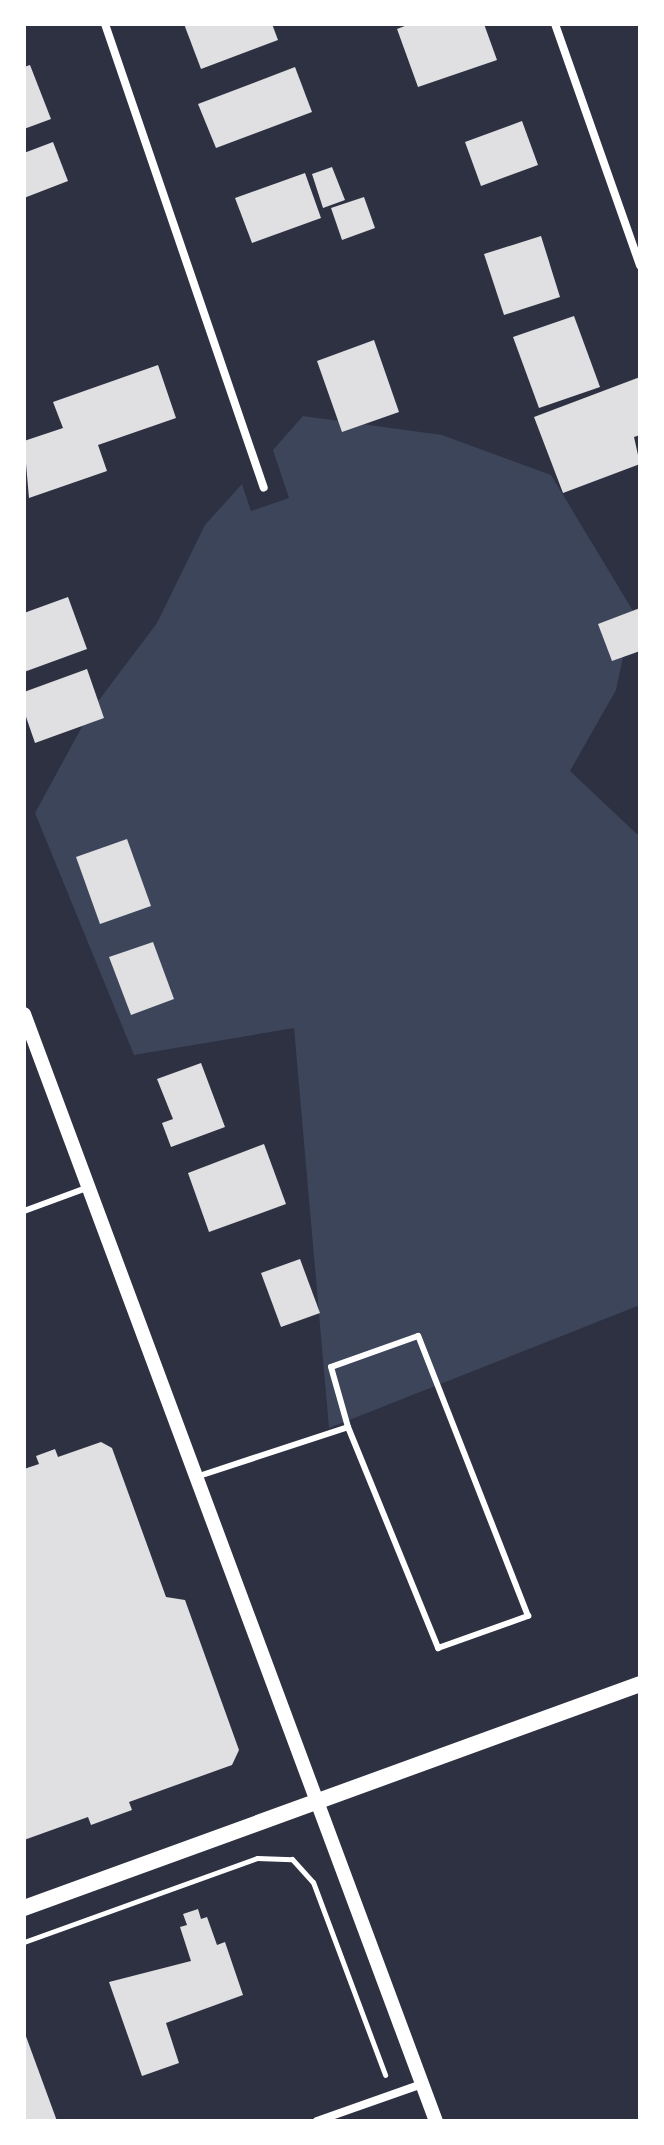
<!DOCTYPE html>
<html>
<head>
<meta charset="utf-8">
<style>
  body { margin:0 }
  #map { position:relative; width:664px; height:2145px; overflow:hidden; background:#2d3142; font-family:"Space Grotesk",sans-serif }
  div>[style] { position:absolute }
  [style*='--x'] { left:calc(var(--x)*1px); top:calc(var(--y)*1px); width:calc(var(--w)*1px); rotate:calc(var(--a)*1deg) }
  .green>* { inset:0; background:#3c4559 }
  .building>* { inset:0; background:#e0e0e3 }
  .path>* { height:5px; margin:-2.5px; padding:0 2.5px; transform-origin:2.5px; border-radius:2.5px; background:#fff }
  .service>* { height:6px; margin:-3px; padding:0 3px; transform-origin:3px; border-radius:3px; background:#fff }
  .minor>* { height:8px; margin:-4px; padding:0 4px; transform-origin:4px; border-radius:4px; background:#fff }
  .tertiary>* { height:14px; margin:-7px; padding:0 7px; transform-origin:7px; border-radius:7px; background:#fff }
  .secondary>* { height:16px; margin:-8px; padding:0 8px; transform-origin:8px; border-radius:8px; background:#fff }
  span { translate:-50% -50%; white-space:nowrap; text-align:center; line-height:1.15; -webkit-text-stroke:7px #fff; paint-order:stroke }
  .frame { position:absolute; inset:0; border:26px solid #fff; pointer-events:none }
</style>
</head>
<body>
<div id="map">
  <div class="green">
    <i style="clip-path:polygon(303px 416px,442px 435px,551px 475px,633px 611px,616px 690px,570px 771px,640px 837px,640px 1305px,329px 1428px,294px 1028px,134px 1055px,35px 813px,90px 712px,157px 623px,205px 525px,242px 484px,251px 511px,289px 498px,273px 450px)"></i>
  </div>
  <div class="building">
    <i style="clip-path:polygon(184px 24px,272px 24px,278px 40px,201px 69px)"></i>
    <i style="clip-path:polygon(410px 24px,484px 24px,497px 60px,418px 87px,397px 29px)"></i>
    <i style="clip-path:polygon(30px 65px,51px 119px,24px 129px,24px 67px)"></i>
    <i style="clip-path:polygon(295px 67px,312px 112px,216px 148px,198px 104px)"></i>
    <i style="clip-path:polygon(522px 121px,538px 165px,481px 186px,465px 142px)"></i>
    <i style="clip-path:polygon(53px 142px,68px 181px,24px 198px,24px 153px)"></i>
    <i style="clip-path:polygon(332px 167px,345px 200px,323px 208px,312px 174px)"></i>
    <i style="clip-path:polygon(305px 173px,321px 218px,252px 243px,235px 198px)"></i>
    <i style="clip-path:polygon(364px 197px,375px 228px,342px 240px,331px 208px)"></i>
    <i style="clip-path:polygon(541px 236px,560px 297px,504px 315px,484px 254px)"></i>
    <i style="clip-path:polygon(574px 316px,600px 387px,539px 408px,513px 337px)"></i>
    <i style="clip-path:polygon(374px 340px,399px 412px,342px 432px,317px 361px)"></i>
    <i style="clip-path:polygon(158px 365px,176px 418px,98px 445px,107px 471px,29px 498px,24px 441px,63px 428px,53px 402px)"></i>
    <i style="clip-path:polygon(640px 377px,640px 435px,634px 437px,640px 464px,563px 493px,534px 417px)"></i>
    <i style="clip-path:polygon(68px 597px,87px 649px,24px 672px,24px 613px)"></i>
    <i style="clip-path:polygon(640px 608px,640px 651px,612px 661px,598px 624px)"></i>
    <i style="clip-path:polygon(87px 669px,104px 718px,35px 743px,24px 711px,24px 692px)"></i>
    <i style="clip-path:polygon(127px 839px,151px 906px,100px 924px,76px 857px)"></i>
    <i style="clip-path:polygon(153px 942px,174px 999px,131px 1015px,109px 957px)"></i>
    <i style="clip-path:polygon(201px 1063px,225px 1127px,171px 1147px,162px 1123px,173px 1119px,157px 1079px)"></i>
    <i style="clip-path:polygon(264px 1144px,286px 1204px,209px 1232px,188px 1173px)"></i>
    <i style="clip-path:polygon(300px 1259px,320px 1313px,281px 1327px,261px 1273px)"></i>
    <i style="clip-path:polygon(101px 1442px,112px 1448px,166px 1597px,185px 1600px,239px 1750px,232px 1765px,129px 1802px,132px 1810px,91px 1825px,88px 1817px,24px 1840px,24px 1469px,39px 1464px,36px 1456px,55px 1449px,58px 1457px)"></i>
    <i style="clip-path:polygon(198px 1909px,201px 1919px,207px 1917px,217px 1945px,225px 1942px,243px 1995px,166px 2023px,179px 2063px,142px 2076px,109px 1982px,191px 1961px,180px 1927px,187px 1925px,183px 1914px)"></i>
    <i style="clip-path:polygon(24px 2031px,57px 2121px,24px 2121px)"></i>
  </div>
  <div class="path">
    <i style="--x:24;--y:1942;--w:248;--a:-19.8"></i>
    <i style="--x:257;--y:1858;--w:35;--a:2"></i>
    <i style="--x:292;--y:1859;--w:31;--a:48"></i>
    <i style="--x:313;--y:1882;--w:206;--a:69.5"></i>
  </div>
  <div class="service">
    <i style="--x:24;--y:1211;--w:69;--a:-20.3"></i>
    <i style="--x:196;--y:1477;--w:160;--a:-18.2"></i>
    <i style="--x:348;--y:1427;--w:239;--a:67.8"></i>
    <i style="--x:438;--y:1648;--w:96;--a:-19.6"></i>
    <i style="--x:528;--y:1616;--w:301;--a:-111.4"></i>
    <i style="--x:418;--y:1336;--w:92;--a:160.4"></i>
    <i style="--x:331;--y:1367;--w:62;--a:74.2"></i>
  </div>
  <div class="minor">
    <i style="--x:105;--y:24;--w:490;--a:71.1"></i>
    <i style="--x:555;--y:24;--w:256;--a:70.6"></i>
    <i style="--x:317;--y:2121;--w:111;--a:-19.4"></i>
  </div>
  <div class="tertiary">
    <i style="--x:24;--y:1014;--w:1181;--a:69.59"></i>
  </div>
  <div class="secondary">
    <i style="--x:24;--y:1908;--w:655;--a:-19.98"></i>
  </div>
  <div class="frame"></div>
</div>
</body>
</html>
